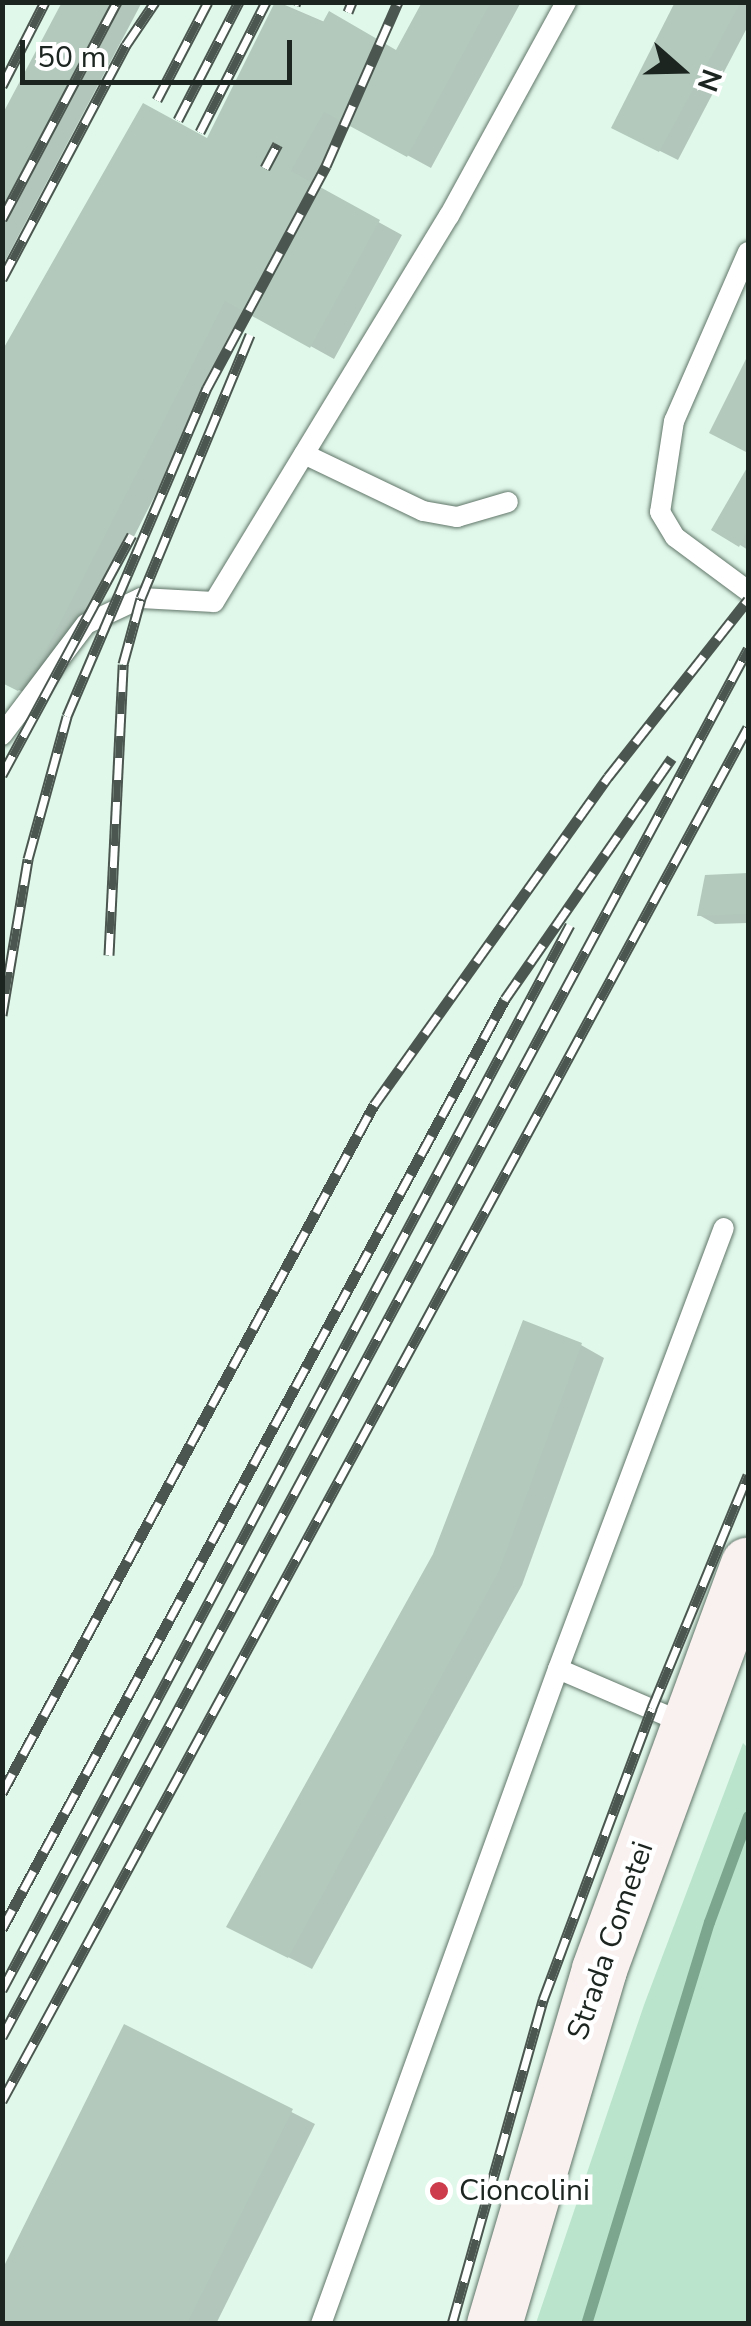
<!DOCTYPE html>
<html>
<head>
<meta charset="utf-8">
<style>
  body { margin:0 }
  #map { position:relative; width:751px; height:2326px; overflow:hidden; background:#e0f8ea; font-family:"Nunito Sans",sans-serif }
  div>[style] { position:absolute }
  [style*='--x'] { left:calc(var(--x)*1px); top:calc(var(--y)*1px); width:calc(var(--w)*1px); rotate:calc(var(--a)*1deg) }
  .green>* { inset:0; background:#bae4cc }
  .shadow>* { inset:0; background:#0003 }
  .stream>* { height:11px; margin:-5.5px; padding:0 5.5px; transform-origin:5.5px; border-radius:5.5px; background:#7da68f }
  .building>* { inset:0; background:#b2c9bc }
  .roads { filter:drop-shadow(0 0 2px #617669) drop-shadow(0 0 2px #617669) }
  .lane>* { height:20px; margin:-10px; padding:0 10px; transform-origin:10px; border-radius:10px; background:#fff }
  .secondary>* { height:55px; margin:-27.5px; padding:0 27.5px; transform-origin:27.5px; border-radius:27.5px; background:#f9f0f0 }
  .rail>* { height:11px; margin-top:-5.5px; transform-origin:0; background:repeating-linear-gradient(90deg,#fff 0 22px,#4a564f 0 44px); box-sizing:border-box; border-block:2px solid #4a564f }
  .dots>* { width:28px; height:28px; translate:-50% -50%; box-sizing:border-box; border:5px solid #fff; border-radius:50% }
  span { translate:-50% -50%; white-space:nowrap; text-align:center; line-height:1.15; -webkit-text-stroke:9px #fff; paint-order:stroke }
  .street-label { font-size:30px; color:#1c2520 }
  .poi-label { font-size:30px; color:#1c2520 }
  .left { translate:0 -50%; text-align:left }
  .frame { position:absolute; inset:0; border:5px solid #1c2520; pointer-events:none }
  .north { position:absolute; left:631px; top:20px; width:100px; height:100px; -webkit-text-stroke:8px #fff; paint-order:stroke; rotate:110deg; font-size:28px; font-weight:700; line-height:40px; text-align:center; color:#1c2520 }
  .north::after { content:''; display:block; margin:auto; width:35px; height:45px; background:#1c2520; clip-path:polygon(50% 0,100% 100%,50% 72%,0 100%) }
  .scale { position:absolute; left:20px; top:40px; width:272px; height:45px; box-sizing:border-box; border:5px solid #1c2520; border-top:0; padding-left:12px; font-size:30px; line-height:35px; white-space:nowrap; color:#1c2520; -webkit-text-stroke:8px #fff; paint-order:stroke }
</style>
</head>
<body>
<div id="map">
  <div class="green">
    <i style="clip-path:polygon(743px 1743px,748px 1748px,748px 2323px,536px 2323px,644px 2005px)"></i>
  </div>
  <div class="shadow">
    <i style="clip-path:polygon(64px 2px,142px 2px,2px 267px,2px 120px)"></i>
    <i style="clip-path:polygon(278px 2px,397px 53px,424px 2px,521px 2px,431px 168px,348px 123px,313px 186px,402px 235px,334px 359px,249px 312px,62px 677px,42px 702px,2px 681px,208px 141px)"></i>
    <i style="clip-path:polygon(677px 2px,748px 2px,748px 26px,678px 160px,632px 137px)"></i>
    <i style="clip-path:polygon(748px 471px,748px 550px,715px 529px)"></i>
    <i style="clip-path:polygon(748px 876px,748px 923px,715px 924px,699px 915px,707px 878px)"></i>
    <i style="clip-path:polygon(581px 1345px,604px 1358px,522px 1585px,312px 1969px,252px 1939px)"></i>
    <i style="clip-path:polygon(126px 2028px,315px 2124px,216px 2324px,2px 2324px)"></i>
  </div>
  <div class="stream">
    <i style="--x:586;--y:2324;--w:420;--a:-73"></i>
    <i style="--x:709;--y:1922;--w:113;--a:-69.8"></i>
  </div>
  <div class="building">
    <i style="clip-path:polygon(62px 2px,112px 2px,2px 210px,2px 115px)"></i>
    <i style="clip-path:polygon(275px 2px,323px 22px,329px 11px,396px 50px,422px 2px,491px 2px,407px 157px,324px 112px,291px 171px,380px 220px,310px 348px,225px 301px,39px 664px,18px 691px,2px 683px,2px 351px,143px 103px,207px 138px)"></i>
    <i style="clip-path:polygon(675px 2px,741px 2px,659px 152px,611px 128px)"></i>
    <i style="clip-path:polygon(748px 355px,748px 453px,709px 433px)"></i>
    <i style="clip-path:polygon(748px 466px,748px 530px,739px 547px,711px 530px)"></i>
    <i style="clip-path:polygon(748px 873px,748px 914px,697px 916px,705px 875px)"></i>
    <i style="clip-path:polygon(523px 1320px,582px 1343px,499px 1571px,288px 1958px,226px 1927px,433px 1554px)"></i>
    <i style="clip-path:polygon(124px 2024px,293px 2109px,187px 2324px,2px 2324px,2px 2270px)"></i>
  </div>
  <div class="roads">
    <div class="lane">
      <i style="--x:748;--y:252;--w:184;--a:113.6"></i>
      <i style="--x:674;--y:421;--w:92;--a:98.7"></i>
      <i style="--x:660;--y:512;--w:29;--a:59"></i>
      <i style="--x:675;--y:537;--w:91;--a:36.5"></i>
      <i style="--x:304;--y:454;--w:132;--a:25.6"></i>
      <i style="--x:423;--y:511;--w:35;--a:10"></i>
      <i style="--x:457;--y:517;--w:53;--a:-16.4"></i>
      <i style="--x:2;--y:735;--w:139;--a:-52.9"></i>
      <i style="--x:86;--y:624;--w:61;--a:-25.3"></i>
      <i style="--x:141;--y:598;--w:73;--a:3.1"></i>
      <i style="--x:214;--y:602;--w:452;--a:-58.7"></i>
      <i style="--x:449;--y:216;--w:244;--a:-61.3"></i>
      <i style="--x:686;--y:1724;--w:139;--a:-156.7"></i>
      <i style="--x:558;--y:1669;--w:471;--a:-69.4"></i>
      <i style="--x:321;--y:2324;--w:697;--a:-70.11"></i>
    </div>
    <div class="secondary">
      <i style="--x:494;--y:2324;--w:370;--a:-73.5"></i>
      <i style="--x:599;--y:1969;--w:431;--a:-69.8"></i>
    </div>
  </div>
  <div class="rail">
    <i style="--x:295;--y:5;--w:3;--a:-72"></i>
    <i style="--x:348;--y:12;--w:11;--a:-68"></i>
    <i style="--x:2;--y:86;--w:94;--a:-62.9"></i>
    <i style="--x:157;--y:100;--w:110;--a:-62.5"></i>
    <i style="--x:178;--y:120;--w:133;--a:-62.7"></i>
    <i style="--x:200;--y:132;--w:146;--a:-63.1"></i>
    <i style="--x:265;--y:168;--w:27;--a:-62"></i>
    <i style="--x:2;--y:219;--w:246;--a:-62.1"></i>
    <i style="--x:2;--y:279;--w:265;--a:-62.1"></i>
    <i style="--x:126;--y:45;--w:52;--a:-56"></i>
    <i style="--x:2;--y:775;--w:273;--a:-61.6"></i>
    <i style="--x:109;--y:955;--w:291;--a:-87.2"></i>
    <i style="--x:123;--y:664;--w:68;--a:-74.7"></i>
    <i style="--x:141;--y:598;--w:285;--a:-67.5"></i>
    <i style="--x:2;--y:1015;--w:158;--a:-80.5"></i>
    <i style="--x:28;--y:859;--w:148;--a:-74.7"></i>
    <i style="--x:67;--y:716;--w:357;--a:-66.9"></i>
    <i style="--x:207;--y:388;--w:252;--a:-61.8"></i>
    <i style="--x:326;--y:166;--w:179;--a:-66.3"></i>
    <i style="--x:2;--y:1793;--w:782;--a:-61.6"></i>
    <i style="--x:374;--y:1105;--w:403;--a:-54.5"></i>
    <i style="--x:608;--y:777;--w:226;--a:-51.7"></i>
    <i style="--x:2;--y:1929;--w:1057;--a:-61.59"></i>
    <i style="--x:505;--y:999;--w:293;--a:-55.3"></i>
    <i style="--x:2;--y:1990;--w:1207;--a:-61.93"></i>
    <i style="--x:2;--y:2037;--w:1576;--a:-61.74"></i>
    <i style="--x:2;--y:2101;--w:1563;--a:-61.5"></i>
    <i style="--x:452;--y:2324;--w:337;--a:-74.3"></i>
    <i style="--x:543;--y:2000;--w:312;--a:-69.5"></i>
    <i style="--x:652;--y:1708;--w:252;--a:-67.6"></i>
  </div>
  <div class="dots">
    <i style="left:439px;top:2191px;background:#cc3c4c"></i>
  </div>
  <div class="street-label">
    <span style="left:611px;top:1941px;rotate:-71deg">Strada Cometei</span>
  </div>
  <div class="poi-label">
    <span class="left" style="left:459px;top:2191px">Cioncolini</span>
  </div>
  <div class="frame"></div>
  <div class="north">N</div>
  <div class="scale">50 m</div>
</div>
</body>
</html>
